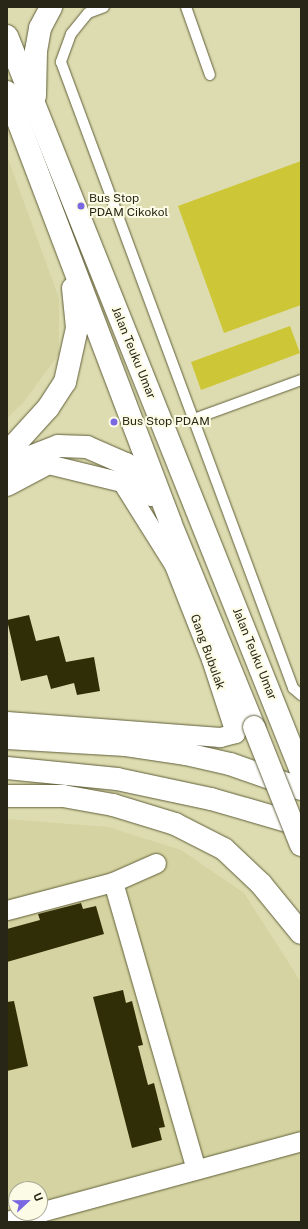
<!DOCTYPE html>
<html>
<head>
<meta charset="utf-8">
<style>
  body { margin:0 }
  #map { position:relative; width:308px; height:1229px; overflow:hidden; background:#dddcb1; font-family:"Public Sans",sans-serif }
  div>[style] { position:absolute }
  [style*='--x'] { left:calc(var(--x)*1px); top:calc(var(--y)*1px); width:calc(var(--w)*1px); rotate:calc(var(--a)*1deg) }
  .built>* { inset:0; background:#d5d3a1 }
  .water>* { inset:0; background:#cdc637 }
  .building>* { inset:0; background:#302e07 }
  .roads { filter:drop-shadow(0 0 1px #615f39) drop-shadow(0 0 1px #615f39) }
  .service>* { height:10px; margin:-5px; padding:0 5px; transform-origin:5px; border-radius:5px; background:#fff }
  .minor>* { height:19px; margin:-9.5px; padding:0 9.5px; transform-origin:9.5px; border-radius:9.5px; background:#fff }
  .primary>* { height:22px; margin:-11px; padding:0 11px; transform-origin:11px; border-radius:11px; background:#fff }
  .bridges { filter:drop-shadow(0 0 1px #615f39) drop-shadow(0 0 1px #615f39) }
  .primary-bridge>* { height:22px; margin:-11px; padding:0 11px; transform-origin:11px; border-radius:11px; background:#fff }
  .dots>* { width:11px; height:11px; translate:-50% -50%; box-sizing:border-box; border:2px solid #fcfce6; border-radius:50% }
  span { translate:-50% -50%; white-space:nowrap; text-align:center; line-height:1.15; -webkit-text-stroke:4px #fcfce6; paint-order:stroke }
  .poi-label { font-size:12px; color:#282717 }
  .left { translate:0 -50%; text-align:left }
  .street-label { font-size:12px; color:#282717 }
  .frame { position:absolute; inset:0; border:8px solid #282717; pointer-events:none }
  .north { position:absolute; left:8px; top:1181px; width:40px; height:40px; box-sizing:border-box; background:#fcfce6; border:1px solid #a7a793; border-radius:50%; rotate:68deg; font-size:11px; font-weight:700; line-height:16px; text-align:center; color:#282717 }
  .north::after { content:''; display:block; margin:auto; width:14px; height:18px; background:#7a68e3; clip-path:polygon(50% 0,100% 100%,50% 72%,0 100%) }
</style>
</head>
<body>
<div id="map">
  <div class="built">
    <i style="clip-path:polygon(7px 156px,59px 298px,59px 354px,23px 403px,7px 418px)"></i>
    <i style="clip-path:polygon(evenodd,7px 819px,108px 827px,181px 850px,244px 893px,301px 982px,301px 1222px,7px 1222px,7px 819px,16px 1189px,40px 1189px,40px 1213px,16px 1213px,16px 1189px)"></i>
  </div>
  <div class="water">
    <i style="clip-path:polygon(301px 161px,301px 305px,224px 333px,178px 206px)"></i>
    <i style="clip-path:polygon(290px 326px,300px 353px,201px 390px,191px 362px)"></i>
  </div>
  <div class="building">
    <i style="clip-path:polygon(29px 615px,36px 641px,59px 636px,66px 662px,94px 657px,100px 691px,77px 695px,74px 683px,51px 689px,47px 675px,21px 681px,7px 620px)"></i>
    <i style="clip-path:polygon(81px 903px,83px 909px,96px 906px,104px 934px,7px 962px,7px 929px,40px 920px,38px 914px)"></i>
    <i style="clip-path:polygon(123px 990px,126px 1003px,132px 1001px,143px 1045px,138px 1046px,148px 1085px,154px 1083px,165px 1127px,159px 1128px,162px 1140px,132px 1148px,93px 997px)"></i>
    <i style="clip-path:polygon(14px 1001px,28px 1066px,7px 1071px,7px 1002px)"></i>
  </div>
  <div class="roads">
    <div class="service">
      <i style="--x:104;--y:7;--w:17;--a:159"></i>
      <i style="--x:88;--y:13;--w:27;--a:129"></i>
      <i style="--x:71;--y:34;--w:30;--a:110"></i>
      <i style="--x:61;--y:62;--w:668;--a:69.66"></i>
      <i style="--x:293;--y:688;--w:11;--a:41"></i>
      <i style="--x:186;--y:7;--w:72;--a:70.6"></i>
      <i style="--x:194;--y:419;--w:114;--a:-20"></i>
    </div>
    <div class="minor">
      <i style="--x:7;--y:486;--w:47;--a:-28.2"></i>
      <i style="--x:48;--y:464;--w:76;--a:13.7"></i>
      <i style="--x:122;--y:482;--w:98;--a:57.9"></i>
      <i style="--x:174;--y:565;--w:101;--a:68.5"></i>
      <i style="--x:211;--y:659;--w:78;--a:72"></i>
      <i style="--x:235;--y:733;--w:16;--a:165"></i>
      <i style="--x:220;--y:737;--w:214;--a:-175.7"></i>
      <i style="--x:113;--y:882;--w:299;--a:73.9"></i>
      <i style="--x:7;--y:910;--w:110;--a:-14.8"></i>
      <i style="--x:113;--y:882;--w:47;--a:-23.8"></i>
      <i style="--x:40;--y:1212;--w:270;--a:-15.2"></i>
      <i style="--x:7;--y:1221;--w:31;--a:-15"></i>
    </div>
    <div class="primary">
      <i style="--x:7;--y:36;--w:792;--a:68.2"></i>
      <i style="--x:7;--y:92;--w:460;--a:69.2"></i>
      <i style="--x:170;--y:522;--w:222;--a:67.7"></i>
      <i style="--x:35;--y:96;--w:45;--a:-88.7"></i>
      <i style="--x:36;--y:51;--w:23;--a:-80"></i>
      <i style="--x:40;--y:28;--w:24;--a:-62"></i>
      <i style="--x:7;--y:453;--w:61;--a:-47.7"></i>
      <i style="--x:48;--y:408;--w:31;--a:-57"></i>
      <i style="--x:65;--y:382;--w:55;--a:-77.5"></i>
      <i style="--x:77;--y:328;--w:40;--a:-95.7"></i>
      <i style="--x:7;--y:466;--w:55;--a:-21.4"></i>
      <i style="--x:58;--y:446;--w:29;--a:2"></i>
      <i style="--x:87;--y:447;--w:43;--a:23.6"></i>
      <i style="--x:126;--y:464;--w:40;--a:51"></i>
      <i style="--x:7;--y:738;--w:119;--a:3.4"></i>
      <i style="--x:126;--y:745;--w:61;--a:8.5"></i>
      <i style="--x:186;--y:754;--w:45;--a:12.8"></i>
      <i style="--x:230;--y:764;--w:75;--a:19.4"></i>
      <i style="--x:7;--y:768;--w:111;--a:5.7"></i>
      <i style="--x:117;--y:779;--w:96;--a:12"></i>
      <i style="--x:211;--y:799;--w:94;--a:16.1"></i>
      <i style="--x:7;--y:796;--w:56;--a:0"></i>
      <i style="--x:63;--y:796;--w:51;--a:10.2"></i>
      <i style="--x:113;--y:805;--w:65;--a:17"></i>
      <i style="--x:175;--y:824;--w:55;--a:27"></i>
      <i style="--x:224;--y:849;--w:51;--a:43.4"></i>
      <i style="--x:261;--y:884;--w:63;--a:50.8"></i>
    </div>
  </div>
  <div class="bridges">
    <div class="primary-bridge">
      <i style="--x:254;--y:727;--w:127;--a:68.3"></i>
    </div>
  </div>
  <div class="dots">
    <i style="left:81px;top:206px;background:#7a68e3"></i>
    <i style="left:114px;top:422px;background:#7a68e3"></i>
  </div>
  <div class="poi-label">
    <span class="left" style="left:89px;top:206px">Bus Stop<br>PDAM Cikokol</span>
    <span class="left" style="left:122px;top:422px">Bus Stop PDAM</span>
  </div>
  <div class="street-label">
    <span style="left:133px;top:353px;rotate:68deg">Jalan Teuku Umar</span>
    <span style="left:207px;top:652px;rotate:70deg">Gang Bubulak</span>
    <span style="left:254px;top:654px;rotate:68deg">Jalan Teuku Umar</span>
  </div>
  <div class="frame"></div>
  <div class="north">U</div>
</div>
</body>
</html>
